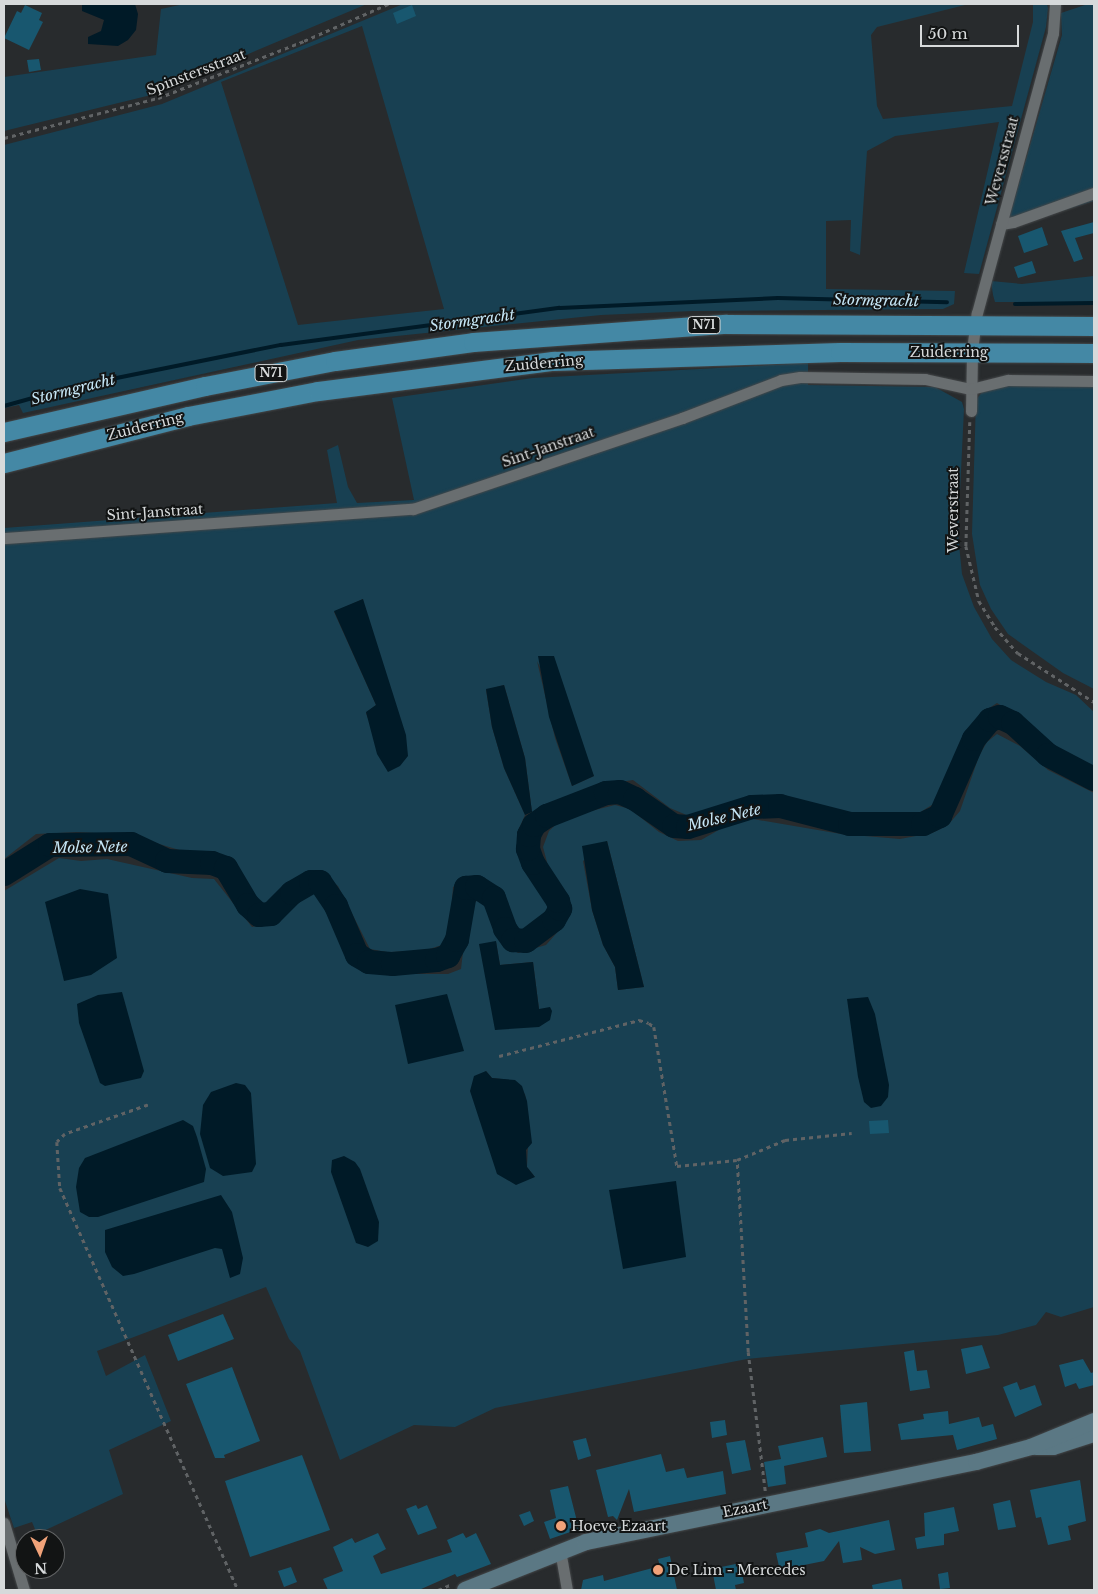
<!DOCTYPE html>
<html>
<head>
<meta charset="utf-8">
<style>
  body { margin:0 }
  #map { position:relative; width:1098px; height:1594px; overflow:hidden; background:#282b2d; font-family:"Libre Baskerville",serif }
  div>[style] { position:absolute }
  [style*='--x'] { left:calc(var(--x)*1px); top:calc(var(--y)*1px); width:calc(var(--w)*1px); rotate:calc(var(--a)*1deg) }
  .green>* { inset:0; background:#184052 }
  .water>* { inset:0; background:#001a27 }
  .stream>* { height:4px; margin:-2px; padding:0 2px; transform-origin:2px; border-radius:2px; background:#001a27 }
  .river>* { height:24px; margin:-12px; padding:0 12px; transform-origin:12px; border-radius:12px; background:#001a27 }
  .building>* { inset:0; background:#18576f }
  .path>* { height:2.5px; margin-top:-1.25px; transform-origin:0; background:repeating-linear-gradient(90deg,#606365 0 4px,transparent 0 8px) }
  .roads { filter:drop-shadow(0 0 1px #444749) drop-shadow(0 0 1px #444749) }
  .minor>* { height:11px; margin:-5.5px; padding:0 5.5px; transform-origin:5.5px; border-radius:5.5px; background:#696e70 }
  .secondary>* { height:16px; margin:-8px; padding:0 8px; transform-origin:8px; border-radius:8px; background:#5b7884 }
  .trunk>* { height:19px; margin:-9.5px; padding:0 9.5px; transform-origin:9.5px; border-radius:9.5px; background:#4488a5 }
  .dots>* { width:14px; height:14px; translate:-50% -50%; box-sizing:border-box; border:2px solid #121414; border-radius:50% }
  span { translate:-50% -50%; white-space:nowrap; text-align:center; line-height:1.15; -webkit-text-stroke:4px #121414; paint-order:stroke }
  .shield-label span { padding:1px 4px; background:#121414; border:1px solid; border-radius:4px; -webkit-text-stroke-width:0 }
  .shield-label { font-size:12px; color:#d7dadb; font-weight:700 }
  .street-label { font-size:14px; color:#d7dadb }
  .poi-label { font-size:14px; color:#d7dadb }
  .left { translate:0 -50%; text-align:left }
  .water-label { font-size:15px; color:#c6e7f7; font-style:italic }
  .frame { position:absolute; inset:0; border:5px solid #d7dadb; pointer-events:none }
  .north { position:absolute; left:15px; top:1529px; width:50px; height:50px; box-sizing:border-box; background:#121414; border:1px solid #616364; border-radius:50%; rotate:177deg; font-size:14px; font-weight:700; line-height:20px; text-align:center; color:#d7dadb }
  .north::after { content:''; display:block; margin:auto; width:18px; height:22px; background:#f0a279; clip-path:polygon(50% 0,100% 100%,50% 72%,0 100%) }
  .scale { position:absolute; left:920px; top:25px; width:99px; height:22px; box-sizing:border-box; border:2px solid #d7dadb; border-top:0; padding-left:6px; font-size:15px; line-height:18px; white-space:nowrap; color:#d7dadb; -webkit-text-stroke:4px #121414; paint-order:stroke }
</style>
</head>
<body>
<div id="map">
  <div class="green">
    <i style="clip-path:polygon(184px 4px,367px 4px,151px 95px,4px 131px,4px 77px,156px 55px,161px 9px)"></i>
    <i style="clip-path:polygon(evenodd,403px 4px,969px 4px,877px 27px,871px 35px,877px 106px,883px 119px,1012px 106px,1033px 22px,1033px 4px,1047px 4px,1048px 8px,1046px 27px,979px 274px,964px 273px,999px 122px,895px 136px,867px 151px,860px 255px,850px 251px,851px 220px,826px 221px,826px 289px,955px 291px,954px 304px,943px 309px,693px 311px,601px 315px,358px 340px,23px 413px,19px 405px,4px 408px,4px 145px,162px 104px,403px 4px,362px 26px,444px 309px,298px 325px,221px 82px,362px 26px)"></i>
    <i style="clip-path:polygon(1088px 4px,1094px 4px,1094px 201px,1006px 228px,1062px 35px,1061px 13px)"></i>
    <i style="clip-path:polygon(1094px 276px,1094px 302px,995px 302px,993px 295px,991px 281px,1022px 284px)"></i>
    <i style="clip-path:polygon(evenodd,808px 363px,808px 385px,935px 387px,962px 402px,964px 409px,958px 534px,962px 574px,974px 607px,992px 639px,1011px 660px,1046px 682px,1076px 695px,1094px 712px,1094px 769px,1059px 750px,1027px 721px,997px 703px,983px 712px,971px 728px,935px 803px,919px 813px,851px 815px,777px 798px,728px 803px,707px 814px,689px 816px,670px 808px,633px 780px,601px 785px,532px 812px,525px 758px,504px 685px,486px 690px,492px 727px,504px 768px,525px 815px,517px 833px,518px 854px,547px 902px,549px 913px,529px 932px,522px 932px,514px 926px,502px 892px,474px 877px,463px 879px,453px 887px,450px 927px,445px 944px,423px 951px,387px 952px,370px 949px,338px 886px,319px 870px,298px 878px,278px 894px,272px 903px,262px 905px,228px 858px,220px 854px,186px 852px,129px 835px,78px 832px,36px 834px,4px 859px,4px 528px,337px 503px,327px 450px,338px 445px,348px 487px,357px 503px,414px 500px,392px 398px,533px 378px,808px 363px,363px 599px,388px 772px,366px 713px,376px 705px,334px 612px,363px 599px,808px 363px,537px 661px,594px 776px,572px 786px,555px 738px,537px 661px)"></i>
    <i style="clip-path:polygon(1004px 385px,1094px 386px,1094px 689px,1063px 673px,1008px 634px,991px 609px,980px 585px,972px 534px,976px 400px,982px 392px)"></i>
    <i style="clip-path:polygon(evenodd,997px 734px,1020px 746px,1048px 770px,1094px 793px,1094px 1307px,1061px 1317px,1046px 1312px,1036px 1325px,998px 1335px,747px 1359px,495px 1408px,455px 1427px,414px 1425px,340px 1460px,300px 1351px,289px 1339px,266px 1287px,97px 1351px,106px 1376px,145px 1355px,171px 1421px,109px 1450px,123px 1494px,37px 1534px,32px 1522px,14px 1528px,4px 1498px,4px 891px,59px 858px,81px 861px,107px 859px,192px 878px,214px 879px,252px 927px,262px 925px,301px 896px,319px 890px,325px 893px,346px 955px,355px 965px,367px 972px,383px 974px,448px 974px,461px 969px,466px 927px,473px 904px,480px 898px,488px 903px,501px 937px,518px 953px,546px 945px,562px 927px,571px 906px,548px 866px,543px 847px,549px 831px,563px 818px,615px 805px,630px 809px,659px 832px,678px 841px,701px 840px,724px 827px,753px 819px,841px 834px,900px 839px,932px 833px,948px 825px,960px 811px,979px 756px,987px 742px,997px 734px,607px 841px,644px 987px,618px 990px,615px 967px,603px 945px,592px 910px,583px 861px,607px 841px,997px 734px,496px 942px,500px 965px,533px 962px,539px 1009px,543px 1009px,495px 1030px,496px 942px,997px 734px,486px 1071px,492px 1078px,501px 1079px,525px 1094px,529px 1122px,527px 1167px,535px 1177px,497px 1173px,486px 1071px)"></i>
  </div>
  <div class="water">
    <i style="clip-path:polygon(82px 4px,135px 4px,138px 14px,136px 30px,128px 40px,118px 46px,88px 44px,88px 37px,101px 31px,104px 20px,82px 11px)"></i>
    <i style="clip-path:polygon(363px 599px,406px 735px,408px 756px,400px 766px,388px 772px,377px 754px,366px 712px,376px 705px,334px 611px)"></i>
    <i style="clip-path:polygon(538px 656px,554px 656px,594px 776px,572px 786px,549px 717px)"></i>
    <i style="clip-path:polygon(504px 685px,525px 758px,532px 812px,525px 815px,504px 768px,492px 727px,486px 689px)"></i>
    <i style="clip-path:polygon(607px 841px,644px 987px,618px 990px,615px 967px,603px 945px,592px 910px,582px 846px)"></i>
    <i style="clip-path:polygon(80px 889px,108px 894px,117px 958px,91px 975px,64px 981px,45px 902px)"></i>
    <i style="clip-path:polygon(496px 941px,500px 965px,533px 962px,539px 1009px,550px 1007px,552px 1011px,550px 1020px,539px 1027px,495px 1030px,479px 944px)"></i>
    <i style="clip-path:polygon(122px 992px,144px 1071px,141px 1078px,105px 1086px,100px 1083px,79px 1023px,77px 1004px,98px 995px)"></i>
    <i style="clip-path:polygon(447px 994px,464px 1051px,408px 1064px,395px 1005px)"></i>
    <i style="clip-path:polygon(868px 997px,875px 1014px,889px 1085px,888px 1097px,881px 1106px,871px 1108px,864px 1102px,858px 1077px,847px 999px)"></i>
    <i style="clip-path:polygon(486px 1071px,492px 1078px,515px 1080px,522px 1086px,527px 1101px,532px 1143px,526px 1150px,527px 1167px,535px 1177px,516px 1185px,497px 1174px,470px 1091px,474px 1076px)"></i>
    <i style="clip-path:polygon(236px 1083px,245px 1085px,251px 1093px,256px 1164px,252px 1172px,223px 1176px,210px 1168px,200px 1134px,203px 1105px,211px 1092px)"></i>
    <i style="clip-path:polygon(183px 1120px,193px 1126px,197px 1137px,206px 1169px,204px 1182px,98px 1217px,89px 1217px,80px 1212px,76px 1187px,79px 1168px,85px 1158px)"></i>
    <i style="clip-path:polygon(344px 1156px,355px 1162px,360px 1169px,379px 1222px,378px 1241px,368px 1247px,356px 1243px,331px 1172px,332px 1160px)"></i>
    <i style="clip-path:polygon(676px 1181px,686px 1257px,623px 1269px,609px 1190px)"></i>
    <i style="clip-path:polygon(221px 1195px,232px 1212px,243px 1258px,240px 1274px,230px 1278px,222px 1249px,215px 1248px,134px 1274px,123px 1276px,112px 1267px,105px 1252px,105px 1230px)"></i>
  </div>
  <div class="stream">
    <i style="--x:1015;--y:304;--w:79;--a:-0.7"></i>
    <i style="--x:4;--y:406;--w:71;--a:-15.6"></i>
    <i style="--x:72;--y:387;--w:213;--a:-11.4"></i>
    <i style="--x:281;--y:345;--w:281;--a:-7.6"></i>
    <i style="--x:560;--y:308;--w:218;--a:-2.6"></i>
    <i style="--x:778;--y:298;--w:169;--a:1.4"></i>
  </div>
  <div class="river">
    <i style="--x:4;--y:874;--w:54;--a:-32.2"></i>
    <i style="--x:50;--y:845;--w:81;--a:-0.7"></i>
    <i style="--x:131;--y:844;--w:40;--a:25"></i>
    <i style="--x:167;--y:861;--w:45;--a:2.5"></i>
    <i style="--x:212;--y:863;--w:15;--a:20"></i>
    <i style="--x:226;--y:868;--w:43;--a:59.3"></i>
    <i style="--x:248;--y:905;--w:15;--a:42"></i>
    <i style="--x:259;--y:915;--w:12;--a:-5"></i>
    <i style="--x:271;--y:914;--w:30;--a:-45"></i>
    <i style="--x:292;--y:893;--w:22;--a:-30"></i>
    <i style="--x:311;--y:882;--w:9;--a:0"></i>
    <i style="--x:320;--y:882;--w:29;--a:56"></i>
    <i style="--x:336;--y:906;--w:53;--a:66.8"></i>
    <i style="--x:357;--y:955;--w:14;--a:30"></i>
    <i style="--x:369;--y:962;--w:24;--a:5"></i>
    <i style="--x:393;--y:964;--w:44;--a:-5.2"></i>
    <i style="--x:437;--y:960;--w:12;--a:-20"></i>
    <i style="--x:448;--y:956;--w:18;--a:-61"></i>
    <i style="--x:457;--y:940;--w:53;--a:-80.2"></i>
    <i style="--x:466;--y:888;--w:11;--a:-5"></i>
    <i style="--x:477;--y:887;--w:20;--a:33"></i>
    <i style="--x:494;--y:898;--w:33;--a:70"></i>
    <i style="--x:505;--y:929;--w:14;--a:54"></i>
    <i style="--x:513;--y:940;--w:13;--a:4"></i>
    <i style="--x:526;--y:941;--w:35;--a:-37"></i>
    <i style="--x:554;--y:920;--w:13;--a:-61"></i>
    <i style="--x:560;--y:909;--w:8;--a:-104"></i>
    <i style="--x:558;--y:901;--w:45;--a:-123.3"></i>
    <i style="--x:533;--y:863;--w:15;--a:-110"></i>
    <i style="--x:528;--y:849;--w:14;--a:-86"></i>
    <i style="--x:529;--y:835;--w:11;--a:-63"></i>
    <i style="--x:534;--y:825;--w:16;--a:-35"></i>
    <i style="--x:547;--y:816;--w:63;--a:-21.3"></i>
    <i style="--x:606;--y:793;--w:14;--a:-4"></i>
    <i style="--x:620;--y:792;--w:17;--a:25"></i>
    <i style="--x:635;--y:799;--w:47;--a:34.7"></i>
    <i style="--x:674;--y:826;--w:14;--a:4"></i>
    <i style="--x:688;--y:827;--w:67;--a:-17.4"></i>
    <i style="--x:752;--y:807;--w:28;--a:-2"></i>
    <i style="--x:780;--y:806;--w:72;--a:14.4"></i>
    <i style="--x:850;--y:824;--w:73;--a:0"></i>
    <i style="--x:923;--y:824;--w:19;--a:-25"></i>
    <i style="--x:940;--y:816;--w:84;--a:-66.2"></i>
    <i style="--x:974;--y:739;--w:25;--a:-50"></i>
    <i style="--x:990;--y:720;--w:10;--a:-17"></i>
    <i style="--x:1000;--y:717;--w:14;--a:25"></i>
    <i style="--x:1013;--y:723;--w:47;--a:42.4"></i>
    <i style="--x:1048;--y:755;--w:52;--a:27.6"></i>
  </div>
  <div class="building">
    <i style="clip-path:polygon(25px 5px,42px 13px,39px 20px,43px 22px,29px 50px,4px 38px,17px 11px,21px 13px)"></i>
    <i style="clip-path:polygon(412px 5px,416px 16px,397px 24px,393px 13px)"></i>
    <i style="clip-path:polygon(39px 59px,41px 70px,29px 72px,27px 60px)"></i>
    <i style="clip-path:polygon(1094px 222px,1094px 233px,1075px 238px,1083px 259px,1074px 262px,1061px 231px)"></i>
    <i style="clip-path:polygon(1042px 227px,1048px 245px,1024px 253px,1018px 236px)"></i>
    <i style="clip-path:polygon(1032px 261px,1036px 273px,1018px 278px,1014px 267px)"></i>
    <i style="clip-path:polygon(888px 1120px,889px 1133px,870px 1134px,869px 1121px)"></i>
    <i style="clip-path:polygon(223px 1314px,234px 1339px,178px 1361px,168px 1335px)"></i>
    <i style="clip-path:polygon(982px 1345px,990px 1368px,966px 1374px,961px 1349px)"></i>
    <i style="clip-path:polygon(914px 1350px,917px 1371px,927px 1370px,930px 1388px,910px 1391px,904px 1352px)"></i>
    <i style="clip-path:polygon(1083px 1359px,1091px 1373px,1094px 1372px,1094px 1385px,1079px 1389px,1076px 1383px,1065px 1387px,1059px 1365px)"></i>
    <i style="clip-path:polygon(232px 1367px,260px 1441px,224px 1455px,225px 1458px,215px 1458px,186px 1384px)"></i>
    <i style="clip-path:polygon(1017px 1382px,1020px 1390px,1035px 1385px,1042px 1405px,1015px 1417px,1003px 1387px)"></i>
    <i style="clip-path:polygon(867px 1402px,871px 1451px,844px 1453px,840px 1405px)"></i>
    <i style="clip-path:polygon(948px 1411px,949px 1424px,979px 1417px,982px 1427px,993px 1424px,997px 1439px,957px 1450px,953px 1435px,901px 1440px,898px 1424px,924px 1419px,923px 1414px)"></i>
    <i style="clip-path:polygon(725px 1420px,727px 1435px,712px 1438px,710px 1422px)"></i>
    <i style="clip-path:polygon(823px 1437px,827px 1457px,784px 1466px,786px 1484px,768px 1487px,764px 1462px,781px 1459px,778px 1446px)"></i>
    <i style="clip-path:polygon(586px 1438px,591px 1456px,578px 1460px,573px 1441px)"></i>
    <i style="clip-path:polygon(745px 1440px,751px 1470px,732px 1474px,726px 1443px)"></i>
    <i style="clip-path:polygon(661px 1454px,666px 1472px,684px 1468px,687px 1478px,723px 1471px,726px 1494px,634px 1512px,629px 1489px,617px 1520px,613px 1516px,608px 1517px,596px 1470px)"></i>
    <i style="clip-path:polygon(302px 1455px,330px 1530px,250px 1557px,225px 1481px)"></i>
    <i style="clip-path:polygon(1080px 1480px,1086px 1521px,1068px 1526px,1071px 1540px,1048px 1545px,1041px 1517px,1036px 1518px,1030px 1490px)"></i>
    <i style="clip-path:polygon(568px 1486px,579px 1529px,550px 1539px,544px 1522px,556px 1518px,550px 1490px)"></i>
    <i style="clip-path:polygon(1010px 1500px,1016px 1527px,998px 1530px,993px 1504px)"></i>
    <i style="clip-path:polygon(416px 1505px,418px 1509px,427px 1505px,437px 1528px,418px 1535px,406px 1509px)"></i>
    <i style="clip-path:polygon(954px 1507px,959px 1531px,944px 1534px,944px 1545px,917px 1549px,915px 1538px,925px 1536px,924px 1513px)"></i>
    <i style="clip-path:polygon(530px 1511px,534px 1521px,524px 1526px,519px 1515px)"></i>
    <i style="clip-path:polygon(889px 1520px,895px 1550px,875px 1554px,860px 1547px,862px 1560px,843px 1563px,839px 1541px,824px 1561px,799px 1566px,792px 1577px,780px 1571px,776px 1553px,808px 1547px,805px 1533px,820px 1529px,829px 1533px)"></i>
    <i style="clip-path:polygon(378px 1533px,386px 1549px,373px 1556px,381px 1574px,452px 1552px,447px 1540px,463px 1533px,466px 1538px,476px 1533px,491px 1564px,457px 1577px,455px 1574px,419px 1590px,328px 1590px,323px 1579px,343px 1571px,333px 1547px,352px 1538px,355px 1543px)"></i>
    <i style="clip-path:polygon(670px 1556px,677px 1590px,581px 1590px,583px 1580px,603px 1575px,604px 1581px,660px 1566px,658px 1559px)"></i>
    <i style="clip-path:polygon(740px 1563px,744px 1583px,735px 1585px,736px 1590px,716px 1590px,712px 1569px)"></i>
    <i style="clip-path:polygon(291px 1567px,297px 1582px,284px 1587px,278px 1571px)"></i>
    <i style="clip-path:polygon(948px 1572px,950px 1588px,940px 1589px,938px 1574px)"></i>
    <i style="clip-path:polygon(901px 1579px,903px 1590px,873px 1590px,872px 1585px)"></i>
  </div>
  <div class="path">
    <i style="--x:4;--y:138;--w:159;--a:-14.6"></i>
    <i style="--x:158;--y:98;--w:157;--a:-21.3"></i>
    <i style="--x:304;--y:41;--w:92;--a:-23.8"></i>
    <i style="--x:970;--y:422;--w:124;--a:91.8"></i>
    <i style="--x:966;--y:546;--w:57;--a:76.7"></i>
    <i style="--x:979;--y:601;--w:31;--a:58"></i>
    <i style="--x:995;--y:627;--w:35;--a:49"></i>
    <i style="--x:1018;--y:653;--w:90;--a:32.8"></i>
    <i style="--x:499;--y:1056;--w:145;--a:-14.4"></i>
    <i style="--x:639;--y:1020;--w:10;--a:17"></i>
    <i style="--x:649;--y:1023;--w:6;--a:39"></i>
    <i style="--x:654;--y:1027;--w:141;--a:80.6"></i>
    <i style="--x:677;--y:1166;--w:60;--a:-5.7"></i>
    <i style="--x:148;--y:1105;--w:88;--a:160.7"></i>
    <i style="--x:65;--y:1134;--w:11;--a:135"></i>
    <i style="--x:57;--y:1142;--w:46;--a:86.3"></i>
    <i style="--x:60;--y:1188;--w:440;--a:66.1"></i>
    <i style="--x:765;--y:1491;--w:140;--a:-97"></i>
    <i style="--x:748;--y:1352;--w:192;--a:-93.3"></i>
    <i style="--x:737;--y:1160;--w:52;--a:-22.6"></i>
    <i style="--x:785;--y:1140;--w:67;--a:-6"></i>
    <i style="--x:438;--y:1590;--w:15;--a:-23"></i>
  </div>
  <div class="roads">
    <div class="minor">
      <i style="--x:1001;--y:224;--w:12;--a:-9"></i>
      <i style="--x:1013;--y:222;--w:86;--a:-19.7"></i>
      <i style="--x:971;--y:411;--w:60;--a:-89"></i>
      <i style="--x:972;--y:351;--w:38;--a:-83"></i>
      <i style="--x:977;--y:313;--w:290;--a:-74.8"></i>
      <i style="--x:1053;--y:33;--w:29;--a:-86"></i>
      <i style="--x:4;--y:538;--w:410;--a:-4.1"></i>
      <i style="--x:413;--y:509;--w:284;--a:-18.7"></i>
      <i style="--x:682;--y:418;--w:106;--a:-21"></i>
      <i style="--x:781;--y:380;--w:19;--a:-9"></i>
      <i style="--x:800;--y:377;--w:125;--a:0.9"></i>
      <i style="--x:925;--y:379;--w:47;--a:12.3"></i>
      <i style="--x:971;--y:389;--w:38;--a:-14"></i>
      <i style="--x:1008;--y:380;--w:86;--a:0.7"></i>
      <i style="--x:4;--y:1523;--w:70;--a:73.4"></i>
      <i style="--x:560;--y:1550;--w:41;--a:80.1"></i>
    </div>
    <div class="secondary">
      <i style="--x:1036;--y:1447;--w:17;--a:0"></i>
      <i style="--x:1053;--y:1447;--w:43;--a:-17.6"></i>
      <i style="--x:465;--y:1590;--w:130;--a:-21.6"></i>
      <i style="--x:586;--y:1542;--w:398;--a:-11.6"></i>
      <i style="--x:976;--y:1462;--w:57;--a:-15.3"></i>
      <i style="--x:1031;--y:1447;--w:68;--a:-22.4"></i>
    </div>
    <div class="trunk">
      <i style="--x:4;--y:432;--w:206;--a:-12.9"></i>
      <i style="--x:205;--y:386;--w:132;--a:-10.9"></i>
      <i style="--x:335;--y:361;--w:139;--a:-7.8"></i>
      <i style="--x:473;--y:342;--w:254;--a:-4.1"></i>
      <i style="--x:726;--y:324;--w:368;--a:0.3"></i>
      <i style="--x:4;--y:463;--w:190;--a:-14.3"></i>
      <i style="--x:188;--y:416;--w:132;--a:-10.9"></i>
      <i style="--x:318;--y:391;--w:237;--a:-7.3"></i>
      <i style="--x:553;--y:361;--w:287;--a:-1.8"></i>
      <i style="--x:840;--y:352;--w:254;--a:0.2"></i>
    </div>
  </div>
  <div class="dots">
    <i style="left:561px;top:1526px;background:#f0a279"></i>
    <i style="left:658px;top:1570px;background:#f0a279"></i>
  </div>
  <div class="shield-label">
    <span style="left:704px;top:325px">N71</span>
    <span style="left:271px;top:373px">N71</span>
  </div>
  <div class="street-label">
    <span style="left:196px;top:72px;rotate:-21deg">Spinstersstraat</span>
    <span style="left:1002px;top:161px;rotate:-75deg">Weversstraat</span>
    <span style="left:949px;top:352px">Zuiderring</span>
    <span style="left:544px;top:363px;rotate:-5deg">Zuiderring</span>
    <span style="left:145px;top:426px;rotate:-14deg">Zuiderring</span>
    <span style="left:548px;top:447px;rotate:-19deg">Sint-Janstraat</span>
    <span style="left:953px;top:510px;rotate:-90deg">Weverstraat</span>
    <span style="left:155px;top:512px;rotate:-4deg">Sint-Janstraat</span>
    <span style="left:745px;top:1508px;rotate:-11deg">Ezaart</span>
  </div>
  <div class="poi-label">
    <span class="left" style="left:571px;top:1526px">Hoeve Ezaart</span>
    <span class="left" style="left:668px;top:1570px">De Lim - Mercedes</span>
  </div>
  <div class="water-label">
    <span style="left:876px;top:300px;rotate:1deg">Stormgracht</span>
    <span style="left:472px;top:320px;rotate:-8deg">Stormgracht</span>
    <span style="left:73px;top:389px;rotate:-14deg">Stormgracht</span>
    <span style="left:724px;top:817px;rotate:-13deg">Molse Nete</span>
    <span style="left:90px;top:847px;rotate:-1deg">Molse Nete</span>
  </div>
  <div class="frame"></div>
  <div class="north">N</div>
  <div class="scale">50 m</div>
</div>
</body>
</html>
